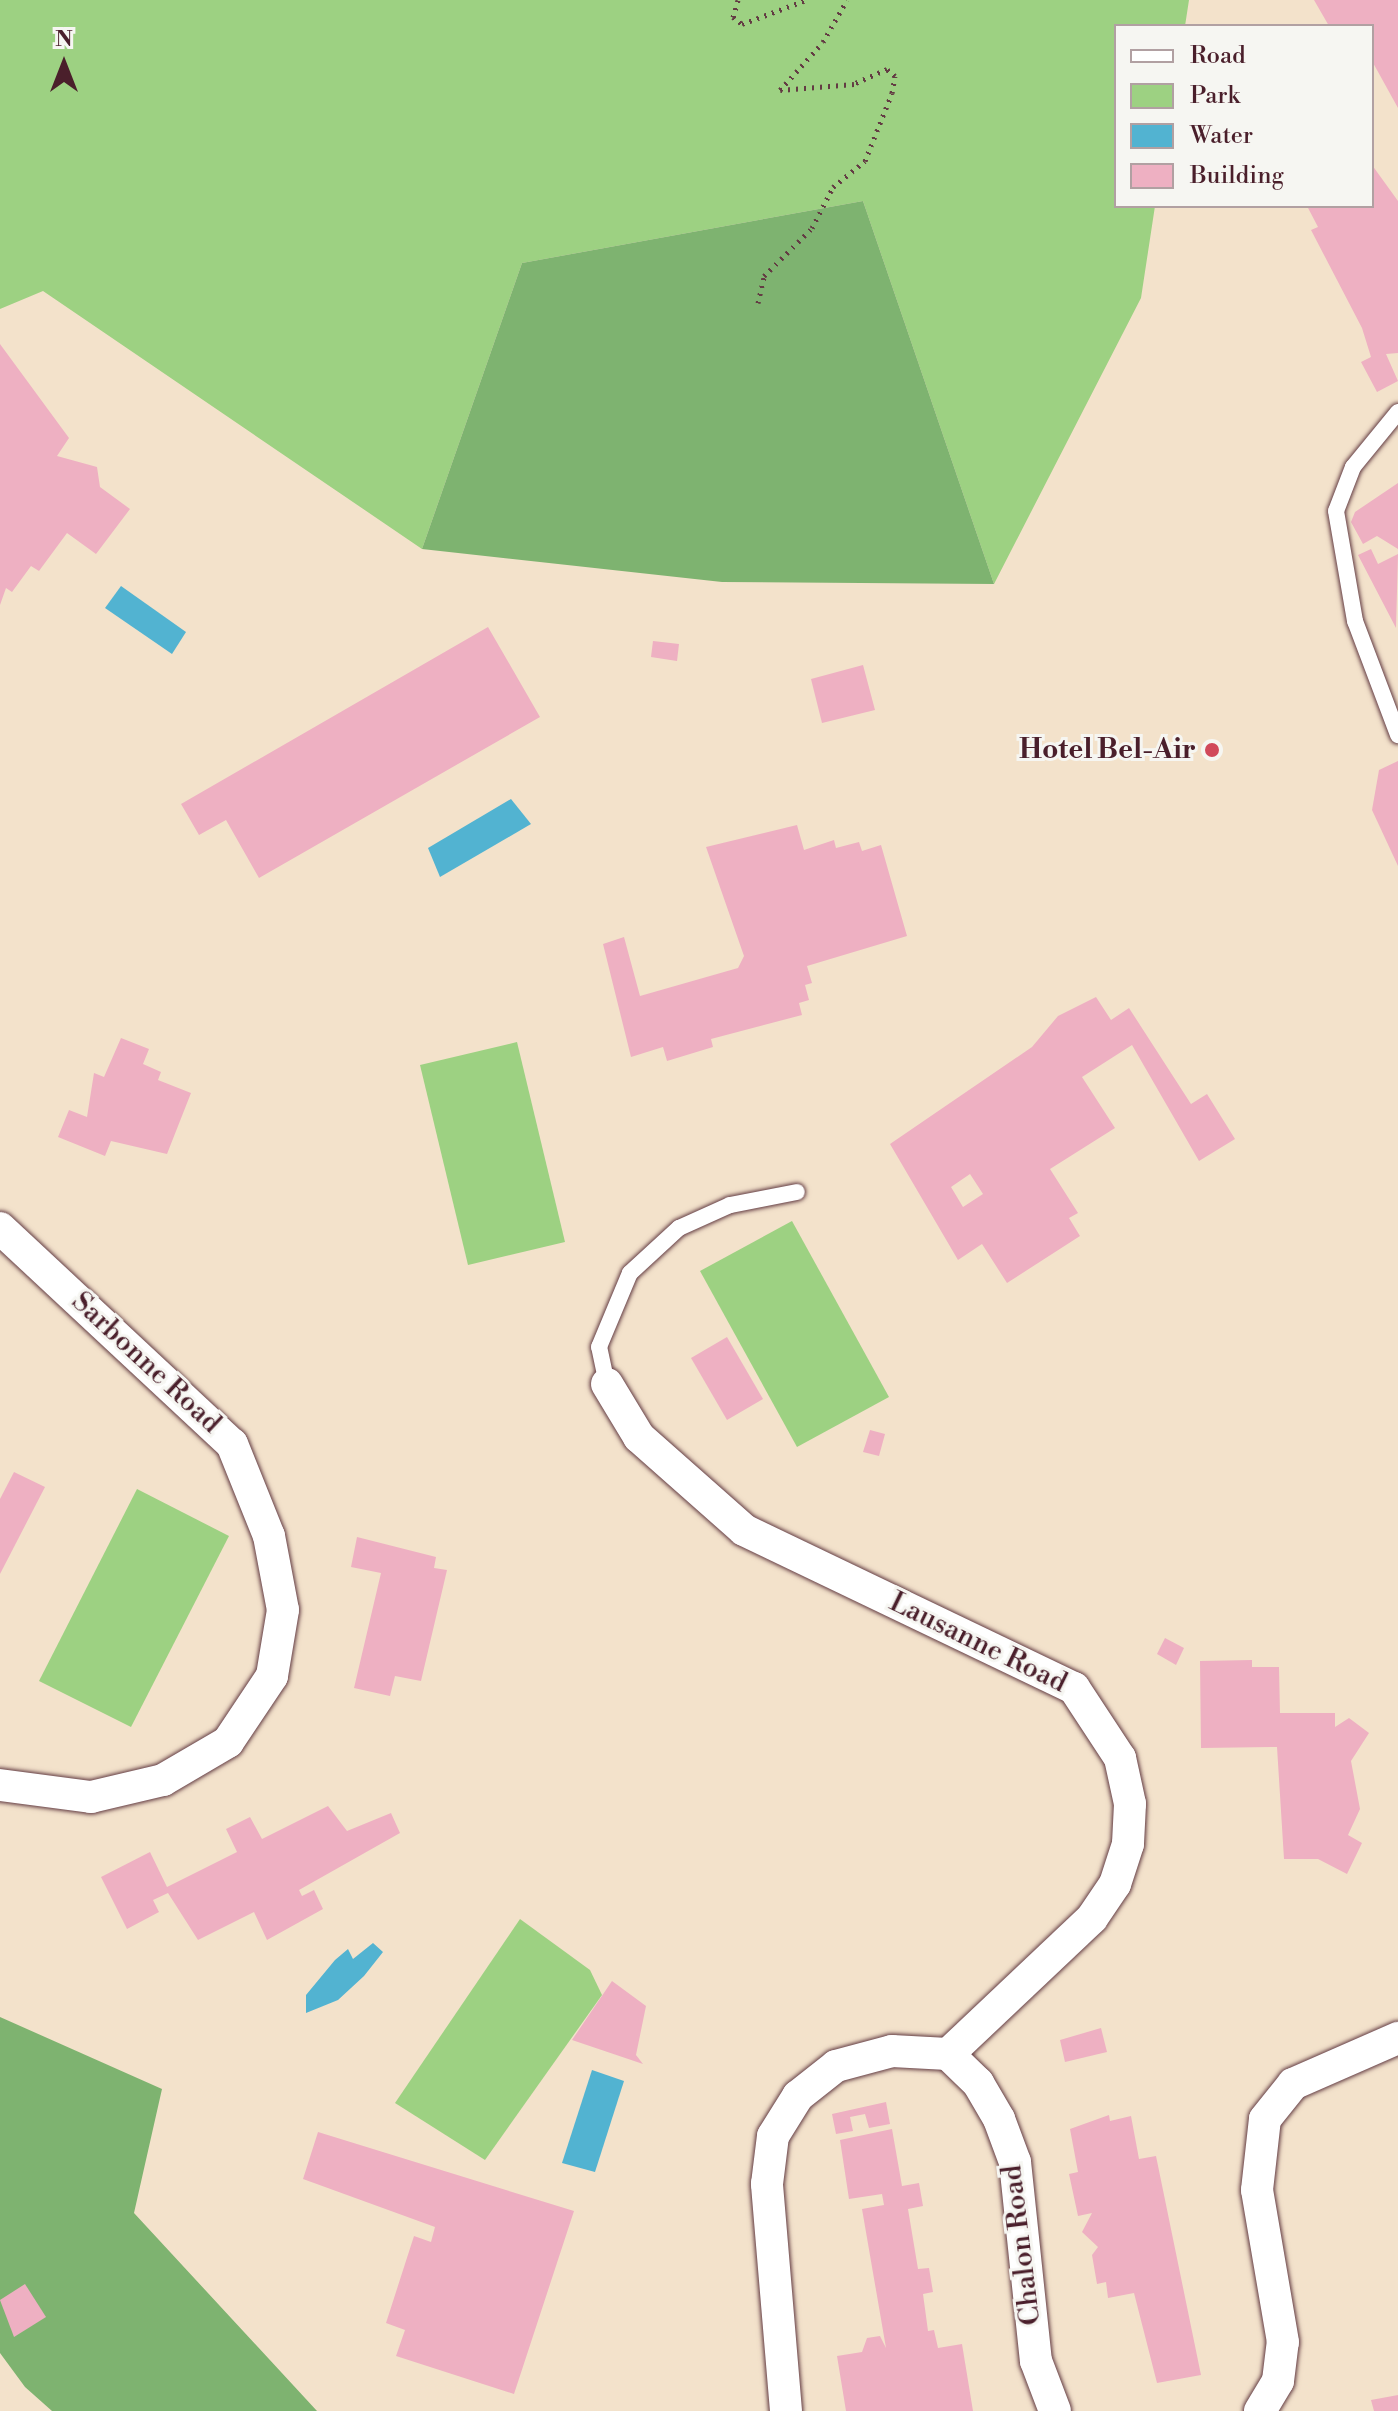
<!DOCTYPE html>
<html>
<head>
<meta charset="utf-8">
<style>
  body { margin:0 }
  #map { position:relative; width:1398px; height:2411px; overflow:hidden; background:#f3e2cb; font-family:"Libre Bodoni",serif }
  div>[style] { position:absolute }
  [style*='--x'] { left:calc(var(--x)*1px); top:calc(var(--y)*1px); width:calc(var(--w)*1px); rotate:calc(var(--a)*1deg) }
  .green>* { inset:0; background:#9dd182 }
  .forest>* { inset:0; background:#7eb370 }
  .water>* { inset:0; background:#52b3d1 }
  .building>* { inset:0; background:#eeb0c2 }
  .path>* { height:5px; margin-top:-2.5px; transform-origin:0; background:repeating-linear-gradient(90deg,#633c43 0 2px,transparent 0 8px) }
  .roads { filter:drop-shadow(0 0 2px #633c43) drop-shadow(0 0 2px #633c43) }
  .service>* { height:16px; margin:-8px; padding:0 8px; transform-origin:8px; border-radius:8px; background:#fff }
  .minor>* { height:32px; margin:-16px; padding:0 16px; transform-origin:16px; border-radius:16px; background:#fff }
  .dots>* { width:22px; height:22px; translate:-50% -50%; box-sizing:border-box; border:4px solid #f6f6f2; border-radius:50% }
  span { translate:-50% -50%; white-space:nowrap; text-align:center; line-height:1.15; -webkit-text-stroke:6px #f6f6f2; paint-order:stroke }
  .poi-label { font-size:28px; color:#4a1f2b; font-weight:700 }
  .right { translate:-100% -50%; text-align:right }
  .street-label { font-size:28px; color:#4a1f2b }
  .legend { position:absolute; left:1114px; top:24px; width:260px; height:184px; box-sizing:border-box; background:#f6f6f2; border:2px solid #b1a0a2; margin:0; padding:10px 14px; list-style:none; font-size:24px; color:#4a1f2b }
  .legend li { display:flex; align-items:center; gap:16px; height:40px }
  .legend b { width:40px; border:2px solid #b1a0a2 }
  .north { position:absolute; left:24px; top:24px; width:80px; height:80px; -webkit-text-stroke:6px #f6f6f2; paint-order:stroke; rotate:0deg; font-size:22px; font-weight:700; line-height:32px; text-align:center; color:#4a1f2b }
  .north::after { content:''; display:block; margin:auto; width:28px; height:36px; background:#4a1f2b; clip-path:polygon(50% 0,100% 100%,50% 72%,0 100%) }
</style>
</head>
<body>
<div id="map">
  <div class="green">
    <i style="clip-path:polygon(0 0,1189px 0,1185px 26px,1116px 26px,1116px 206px,1155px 206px,1141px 298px,994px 584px,863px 201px,522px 263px,422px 549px,43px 291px,0 309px)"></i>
    <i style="clip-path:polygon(517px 1042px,565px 1242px,468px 1265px,420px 1065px)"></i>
    <i style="clip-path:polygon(792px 1221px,889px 1397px,797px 1447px,700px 1271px)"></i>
    <i style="clip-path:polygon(137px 1489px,229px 1536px,131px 1727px,39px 1681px)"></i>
    <i style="clip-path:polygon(520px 1919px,590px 1970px,602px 1995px,485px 2160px,395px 2103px)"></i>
  </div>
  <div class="forest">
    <i style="clip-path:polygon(863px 201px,994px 584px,722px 582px,422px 549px,522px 263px)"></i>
    <i style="clip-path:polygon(0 2017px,162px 2089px,134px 2213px,317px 2411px,52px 2411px,25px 2387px,0 2353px)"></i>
  </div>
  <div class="water">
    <i style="clip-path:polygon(121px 586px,186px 632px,172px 654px,105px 608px)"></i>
    <i style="clip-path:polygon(511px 799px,531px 824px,440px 877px,428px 848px)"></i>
    <i style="clip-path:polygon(373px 1943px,383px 1952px,364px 1976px,338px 2000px,306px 2013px,306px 1995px,335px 1960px,348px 1949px,353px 1959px)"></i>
    <i style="clip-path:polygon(592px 2070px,624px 2081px,595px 2172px,562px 2163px)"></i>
  </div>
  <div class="building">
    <i style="clip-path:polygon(1314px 0,1398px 0,1398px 108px,1372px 61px,1372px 26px,1329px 26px)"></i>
    <i style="clip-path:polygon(1372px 165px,1398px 201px,1398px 353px,1386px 354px,1398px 381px,1377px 392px,1361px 362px,1371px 357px,1362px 328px,1311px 230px,1318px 227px,1307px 206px,1372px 206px)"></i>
    <i style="clip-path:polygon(0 344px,69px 438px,57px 456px,97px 467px,100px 487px,130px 509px,96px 554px,67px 533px,39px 571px,31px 566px,12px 592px,6px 588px,0 605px)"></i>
    <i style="clip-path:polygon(1398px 483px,1398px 549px,1377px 536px,1363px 544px,1351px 522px,1355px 512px)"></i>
    <i style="clip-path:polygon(1371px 549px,1378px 564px,1398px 554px,1396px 628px,1358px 555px)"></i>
    <i style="clip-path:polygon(488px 627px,540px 717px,259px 878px,226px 820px,199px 835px,181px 804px)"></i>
    <i style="clip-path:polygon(653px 641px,679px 644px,677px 661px,651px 657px)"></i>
    <i style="clip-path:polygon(863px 665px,875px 710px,822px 723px,811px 679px)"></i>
    <i style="clip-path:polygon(1398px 761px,1398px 866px,1372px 810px,1379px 770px)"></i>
    <i style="clip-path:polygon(797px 825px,804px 850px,834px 840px,836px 848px,859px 842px,862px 851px,881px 845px,907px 936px,807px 966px,812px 983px,805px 985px,809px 1000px,799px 1003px,802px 1015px,711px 1039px,713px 1047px,667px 1061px,663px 1047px,631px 1057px,603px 944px,624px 937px,640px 996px,738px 968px,744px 956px,706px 847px)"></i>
    <i style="clip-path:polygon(evenodd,1096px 997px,1111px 1020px,1129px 1008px,1191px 1104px,1207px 1094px,1235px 1139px,1199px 1161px,1132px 1045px,1082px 1077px,1115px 1128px,1050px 1169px,1078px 1213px,1069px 1218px,1080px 1236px,1007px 1283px,982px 1244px,958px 1260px,890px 1144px,1032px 1047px,1058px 1016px,1096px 997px,970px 1174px,983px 1194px,963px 1207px,951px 1187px,970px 1174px)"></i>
    <i style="clip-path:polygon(121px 1038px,149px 1049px,143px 1064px,161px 1072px,158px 1080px,191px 1093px,167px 1154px,111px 1141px,105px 1156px,58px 1137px,69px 1110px,87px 1117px,94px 1073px,104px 1077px)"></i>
    <i style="clip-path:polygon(727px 1337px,763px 1399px,727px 1420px,691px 1358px)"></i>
    <i style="clip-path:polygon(870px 1430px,885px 1434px,879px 1456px,863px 1452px)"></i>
    <i style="clip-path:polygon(14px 1472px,45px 1487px,0 1574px,0 1499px)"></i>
    <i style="clip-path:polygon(357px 1537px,436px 1557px,434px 1568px,447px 1570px,421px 1681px,395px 1676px,390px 1696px,354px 1688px,381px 1573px,351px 1567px)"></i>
    <i style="clip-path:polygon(1165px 1638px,1184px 1648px,1176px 1665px,1157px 1654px)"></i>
    <i style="clip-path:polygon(1252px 1660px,1252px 1667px,1279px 1667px,1280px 1713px,1335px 1713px,1335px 1727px,1349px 1718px,1369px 1733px,1351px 1761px,1360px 1809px,1348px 1835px,1362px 1843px,1347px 1874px,1318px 1859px,1284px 1859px,1277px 1747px,1201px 1748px,1200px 1661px)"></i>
    <i style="clip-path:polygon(328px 1806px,347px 1831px,391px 1813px,400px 1833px,299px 1890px,302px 1896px,314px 1890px,323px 1909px,267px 1940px,254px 1912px,198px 1940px,168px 1893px,153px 1900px,159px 1912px,127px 1929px,101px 1877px,150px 1852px,167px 1887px,237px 1852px,226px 1829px,250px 1817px,262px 1839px)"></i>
    <i style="clip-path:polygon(612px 1981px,646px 2006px,636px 2055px,643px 2064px,572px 2040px)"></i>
    <i style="clip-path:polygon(1101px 2028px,1107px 2052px,1065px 2062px,1060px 2040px)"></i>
    <i style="clip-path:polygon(886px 2102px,890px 2124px,869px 2128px,865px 2114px,850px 2117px,853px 2131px,836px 2134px,832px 2114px)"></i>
    <i style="clip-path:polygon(1109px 2115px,1110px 2121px,1131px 2116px,1139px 2159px,1156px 2156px,1201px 2375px,1157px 2383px,1134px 2293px,1108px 2298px,1106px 2282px,1097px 2284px,1092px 2255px,1098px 2247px,1082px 2232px,1092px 2213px,1078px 2216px,1069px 2174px,1078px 2172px,1070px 2129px)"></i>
    <i style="clip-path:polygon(892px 2129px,902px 2186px,919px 2183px,923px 2206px,908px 2209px,918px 2269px,929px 2268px,933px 2292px,923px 2294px,928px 2331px,934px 2330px,938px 2348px,962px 2344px,973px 2411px,846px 2411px,837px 2356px,862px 2352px,867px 2338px,880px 2336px,886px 2348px,862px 2209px,884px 2205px,882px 2194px,849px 2199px,840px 2140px)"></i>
    <i style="clip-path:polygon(318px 2132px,574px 2211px,514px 2394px,396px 2356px,405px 2330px,386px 2323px,414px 2236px,431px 2242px,435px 2227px,303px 2179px)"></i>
    <i style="clip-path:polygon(25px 2284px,46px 2317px,14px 2337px,0 2300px)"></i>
    <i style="clip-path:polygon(1398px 2395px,1398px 2411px,1374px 2411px,1371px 2400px)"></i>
  </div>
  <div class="path">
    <i style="--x:738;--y:0;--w:18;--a:106"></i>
    <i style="--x:733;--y:17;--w:11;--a:38"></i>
    <i style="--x:742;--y:24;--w:68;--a:-20.6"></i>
    <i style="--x:758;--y:303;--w:28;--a:-77"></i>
    <i style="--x:764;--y:276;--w:68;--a:-45"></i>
    <i style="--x:812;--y:228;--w:46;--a:-62.9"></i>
    <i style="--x:833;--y:187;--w:41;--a:-39.1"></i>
    <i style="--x:865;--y:161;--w:73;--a:-68.3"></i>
    <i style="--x:892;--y:93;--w:17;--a:-80"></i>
    <i style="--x:895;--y:76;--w:11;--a:-139"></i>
    <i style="--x:887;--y:69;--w:36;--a:156"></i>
    <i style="--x:854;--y:84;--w:74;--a:175.4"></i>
    <i style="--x:780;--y:90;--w:64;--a:-48.1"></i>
    <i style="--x:823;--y:42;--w:48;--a:-60.3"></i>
  </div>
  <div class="roads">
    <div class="service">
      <i style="--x:1398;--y:412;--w:71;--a:129.3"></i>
      <i style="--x:1353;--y:467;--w:47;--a:111.1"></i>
      <i style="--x:1336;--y:511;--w:112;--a:80.2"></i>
      <i style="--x:1355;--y:621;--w:122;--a:69.3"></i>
      <i style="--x:607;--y:1384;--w:38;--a:-102"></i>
      <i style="--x:599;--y:1347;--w:80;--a:-67.3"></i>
      <i style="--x:630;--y:1273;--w:67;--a:-42.6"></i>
      <i style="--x:679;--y:1228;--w:56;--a:-24.3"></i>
      <i style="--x:730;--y:1205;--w:68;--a:-11"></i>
    </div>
    <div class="minor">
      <i style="--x:0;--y:1228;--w:317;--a:43"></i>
      <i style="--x:232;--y:1444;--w:99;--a:68.1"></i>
      <i style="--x:269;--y:1536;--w:75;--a:79.3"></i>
      <i style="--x:283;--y:1610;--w:67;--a:99.5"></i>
      <i style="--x:272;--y:1676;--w:79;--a:123.7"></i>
      <i style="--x:228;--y:1742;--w:75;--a:149.7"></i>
      <i style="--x:163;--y:1780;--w:74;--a:166.7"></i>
      <i style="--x:91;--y:1797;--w:92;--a:-172.5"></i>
      <i style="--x:607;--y:1384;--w:62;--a:58.9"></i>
      <i style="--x:639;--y:1437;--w:140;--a:41.5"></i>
      <i style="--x:744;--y:1530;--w:366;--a:25.6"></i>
      <i style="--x:1074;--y:1688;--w:84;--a:56.7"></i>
      <i style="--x:1120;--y:1758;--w:47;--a:77.7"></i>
      <i style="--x:1130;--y:1804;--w:40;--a:92.9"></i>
      <i style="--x:1128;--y:1844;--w:42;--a:108"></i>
      <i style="--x:1115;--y:1884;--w:41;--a:124.1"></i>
      <i style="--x:1092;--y:1918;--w:198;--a:136.6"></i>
      <i style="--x:786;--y:2411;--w:228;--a:-94.8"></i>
      <i style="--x:767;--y:2184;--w:48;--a:-82.9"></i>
      <i style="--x:773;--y:2136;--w:47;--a:-58"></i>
      <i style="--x:798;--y:2096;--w:48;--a:-38.3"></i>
      <i style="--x:836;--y:2066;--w:58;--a:-15"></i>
      <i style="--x:892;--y:2051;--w:56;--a:3.1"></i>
      <i style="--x:948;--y:2054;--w:42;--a:44"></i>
      <i style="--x:978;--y:2083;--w:42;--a:59.7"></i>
      <i style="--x:999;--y:2119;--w:46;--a:69.6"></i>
      <i style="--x:1015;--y:2162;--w:200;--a:84"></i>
      <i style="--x:1036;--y:2361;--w:53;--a:69.2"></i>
      <i style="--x:1260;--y:2411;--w:35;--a:-59"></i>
      <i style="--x:1278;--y:2381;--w:39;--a:-83"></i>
      <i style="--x:1283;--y:2342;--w:154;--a:-99.7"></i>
      <i style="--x:1257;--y:2190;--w:71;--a:-83.6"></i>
      <i style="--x:1265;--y:2119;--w:45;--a:-51.3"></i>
      <i style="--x:1293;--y:2084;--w:115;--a:-23.7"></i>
    </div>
  </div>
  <div class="dots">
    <i style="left:1212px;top:750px;background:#d1495b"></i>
  </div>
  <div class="poi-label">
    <span class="right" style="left:1196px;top:750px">Hotel Bel-Air</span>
  </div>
  <div class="street-label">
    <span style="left:146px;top:1363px;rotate:43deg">Sarbonne Road</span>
    <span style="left:978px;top:1643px;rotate:26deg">Lausanne Road</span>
    <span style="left:1022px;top:2245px;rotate:-97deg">Chalon Road</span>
  </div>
  <ul class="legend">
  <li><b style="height:10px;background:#fff"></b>Road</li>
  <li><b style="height:22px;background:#9dd182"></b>Park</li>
  <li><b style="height:22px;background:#52b3d1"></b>Water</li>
  <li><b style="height:22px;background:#eeb0c2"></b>Building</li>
  </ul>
  <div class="north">N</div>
</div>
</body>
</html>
